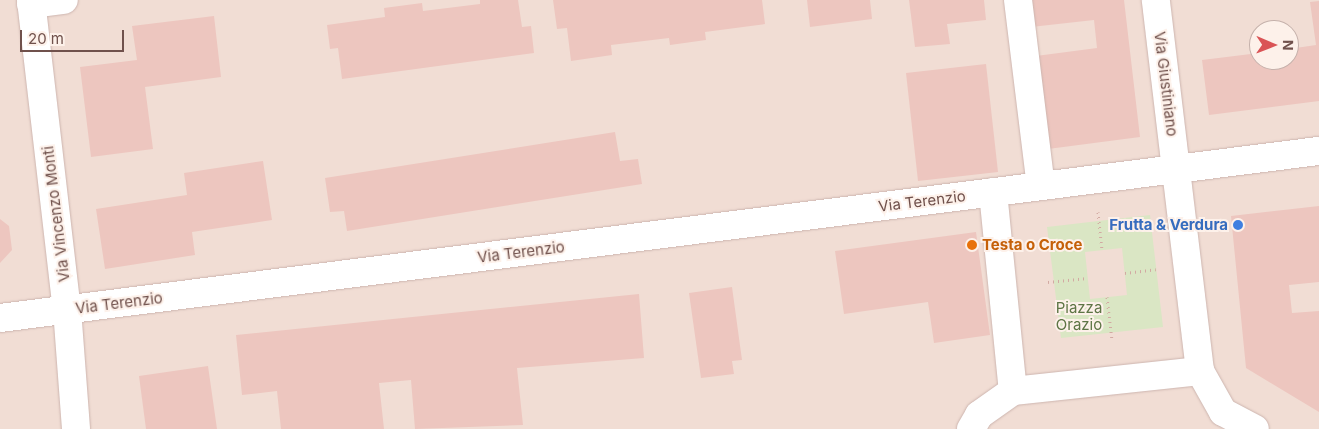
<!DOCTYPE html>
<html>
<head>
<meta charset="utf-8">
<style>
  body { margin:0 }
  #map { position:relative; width:1319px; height:429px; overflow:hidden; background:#faede4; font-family:Inter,sans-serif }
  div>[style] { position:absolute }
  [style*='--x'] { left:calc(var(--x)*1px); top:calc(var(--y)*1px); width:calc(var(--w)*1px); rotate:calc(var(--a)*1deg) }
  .residential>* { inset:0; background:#f1ddd4 }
  .green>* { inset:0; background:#dae6c4 }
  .building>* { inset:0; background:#edc6bf }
  .path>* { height:3px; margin-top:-1.5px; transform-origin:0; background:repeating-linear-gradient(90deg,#d2a9a2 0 1px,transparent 0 5px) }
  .roads { filter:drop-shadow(0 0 1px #cdb5af) drop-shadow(0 0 1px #cdb5af) }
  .minor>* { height:28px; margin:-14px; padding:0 14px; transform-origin:14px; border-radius:14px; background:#fff }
  .dots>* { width:14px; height:14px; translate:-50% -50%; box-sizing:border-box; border:2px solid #fdf1ea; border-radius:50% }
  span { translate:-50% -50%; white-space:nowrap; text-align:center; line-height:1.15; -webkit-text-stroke:4px #fdf1ea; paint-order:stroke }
  .street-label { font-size:15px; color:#70514c }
  .shop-label { font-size:15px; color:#366cbe; font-weight:700 }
  .right { translate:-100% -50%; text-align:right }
  .food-label { font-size:15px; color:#c56008; font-weight:700 }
  .left { translate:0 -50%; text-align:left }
  .park-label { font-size:15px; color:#5e7545 }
  .north { position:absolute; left:1249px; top:20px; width:50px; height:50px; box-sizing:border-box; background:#fdf1ea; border:1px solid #c5b1ab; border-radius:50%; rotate:91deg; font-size:14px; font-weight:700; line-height:20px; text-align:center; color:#70514c }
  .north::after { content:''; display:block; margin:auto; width:18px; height:22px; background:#da5456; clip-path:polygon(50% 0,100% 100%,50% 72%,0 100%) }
  .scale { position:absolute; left:20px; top:30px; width:104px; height:22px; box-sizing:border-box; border:2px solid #70514c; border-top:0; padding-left:6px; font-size:15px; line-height:18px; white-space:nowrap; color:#70514c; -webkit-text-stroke:4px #fdf1ea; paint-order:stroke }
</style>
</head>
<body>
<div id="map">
  <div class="residential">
    <i style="clip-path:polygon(evenodd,0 0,1319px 0,1319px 429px,0 429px,0 0,1259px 30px,1289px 30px,1289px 60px,1259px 60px,1259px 30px)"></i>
  </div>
  <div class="green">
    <i style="clip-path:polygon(evenodd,1150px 215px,1163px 327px,1061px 338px,1047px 227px,1150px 215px,1122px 248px,1127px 295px,1090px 299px,1085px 252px,1122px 248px)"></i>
  </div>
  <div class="building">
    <i style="clip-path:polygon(480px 0,518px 0,522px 27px,531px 26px,534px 53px,342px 79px,338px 48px,330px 49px,327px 25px,385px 17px,384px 8px,422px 3px,423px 11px,480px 4px)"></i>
    <i style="clip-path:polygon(553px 0,762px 0,765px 24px,705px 32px,706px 40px,670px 45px,669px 38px,611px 45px,612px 55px,571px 61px,567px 28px,557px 29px)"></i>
    <i style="clip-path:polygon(807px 0,870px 0,872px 19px,810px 27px)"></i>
    <i style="clip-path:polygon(909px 0,984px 0,986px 20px,947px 24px,950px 44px,915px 47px)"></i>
    <i style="clip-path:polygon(1028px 0,1124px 0,1140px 137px,1048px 149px,1036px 56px,1097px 48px,1094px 20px,1031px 27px)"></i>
    <i style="clip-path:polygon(1319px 1px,1319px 101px,1209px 115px,1202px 60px,1259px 53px,1259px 60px,1289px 60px,1289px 49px,1316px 45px,1310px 2px)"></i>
    <i style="clip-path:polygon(214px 16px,221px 77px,145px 87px,153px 149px,91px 157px,80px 67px,137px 60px,132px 26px)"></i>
    <i style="clip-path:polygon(986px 64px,998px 172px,918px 181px,906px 73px)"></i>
    <i style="clip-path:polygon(615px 132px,620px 161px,638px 159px,642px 184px,347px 231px,344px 211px,330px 212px,325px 178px)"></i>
    <i style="clip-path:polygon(263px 161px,272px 220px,192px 232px,195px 255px,105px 269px,96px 209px,187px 195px,184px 173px)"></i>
    <i style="clip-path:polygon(1319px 206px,1319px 282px,1289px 285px,1292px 313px,1319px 311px,1319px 412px,1246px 368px,1231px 216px)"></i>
    <i style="clip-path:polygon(0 219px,9px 226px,12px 250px,0 263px)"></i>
    <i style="clip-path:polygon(976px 232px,990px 335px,934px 343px,928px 302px,844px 314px,835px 251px)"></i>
    <i style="clip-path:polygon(732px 287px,742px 360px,732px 361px,734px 374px,701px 378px,689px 293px)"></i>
    <i style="clip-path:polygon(639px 294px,644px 358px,517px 368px,523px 425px,415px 429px,411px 380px,379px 383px,384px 429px,281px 429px,277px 391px,242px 395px,236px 335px)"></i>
    <i style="clip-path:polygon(208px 366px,217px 429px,146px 429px,139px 376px)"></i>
  </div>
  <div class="path">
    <i style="--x:1098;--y:212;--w:38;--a:84"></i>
    <i style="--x:1125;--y:273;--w:31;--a:-7"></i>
    <i style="--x:1048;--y:282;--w:40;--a:-5.7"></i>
    <i style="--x:1107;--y:297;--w:43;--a:83.4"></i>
  </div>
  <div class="roads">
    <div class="minor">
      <i style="--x:31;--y:0;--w:311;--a:83.4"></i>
      <i style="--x:67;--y:309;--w:120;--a:85.7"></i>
      <i style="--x:1018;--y:0;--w:187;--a:83"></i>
      <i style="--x:31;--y:4;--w:33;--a:-7"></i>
      <i style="--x:993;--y:192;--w:200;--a:84.3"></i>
      <i style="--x:1013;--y:391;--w:188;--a:-6.1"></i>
      <i style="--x:1200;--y:371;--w:374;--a:-96.8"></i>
      <i style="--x:0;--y:318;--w:1330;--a:-7.22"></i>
      <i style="--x:1200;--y:371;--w:47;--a:60.7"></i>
      <i style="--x:1223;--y:412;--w:36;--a:28"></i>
      <i style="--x:971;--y:429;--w:16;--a:-60"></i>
      <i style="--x:979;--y:415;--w:42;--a:-35.2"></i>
    </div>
  </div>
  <div class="dots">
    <i style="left:1238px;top:225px;background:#3f7fe0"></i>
    <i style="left:972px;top:245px;background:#e8710a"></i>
  </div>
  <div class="street-label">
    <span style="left:1166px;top:84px;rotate:83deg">Via Giustiniano</span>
    <span style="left:922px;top:201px;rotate:-7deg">Via Terenzio</span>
    <span style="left:56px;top:214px;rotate:-97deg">Via Vincenzo Monti</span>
    <span style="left:521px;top:252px;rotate:-7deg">Via Terenzio</span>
    <span style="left:119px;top:303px;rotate:-7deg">Via Terenzio</span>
  </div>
  <div class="shop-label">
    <span class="right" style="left:1228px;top:225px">Frutta &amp; Verdura</span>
  </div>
  <div class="food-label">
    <span class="left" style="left:982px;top:245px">Testa o Croce</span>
  </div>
  <div class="park-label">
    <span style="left:1079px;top:316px">Piazza<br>Orazio</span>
  </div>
  <div class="north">N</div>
  <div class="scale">20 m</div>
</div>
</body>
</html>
